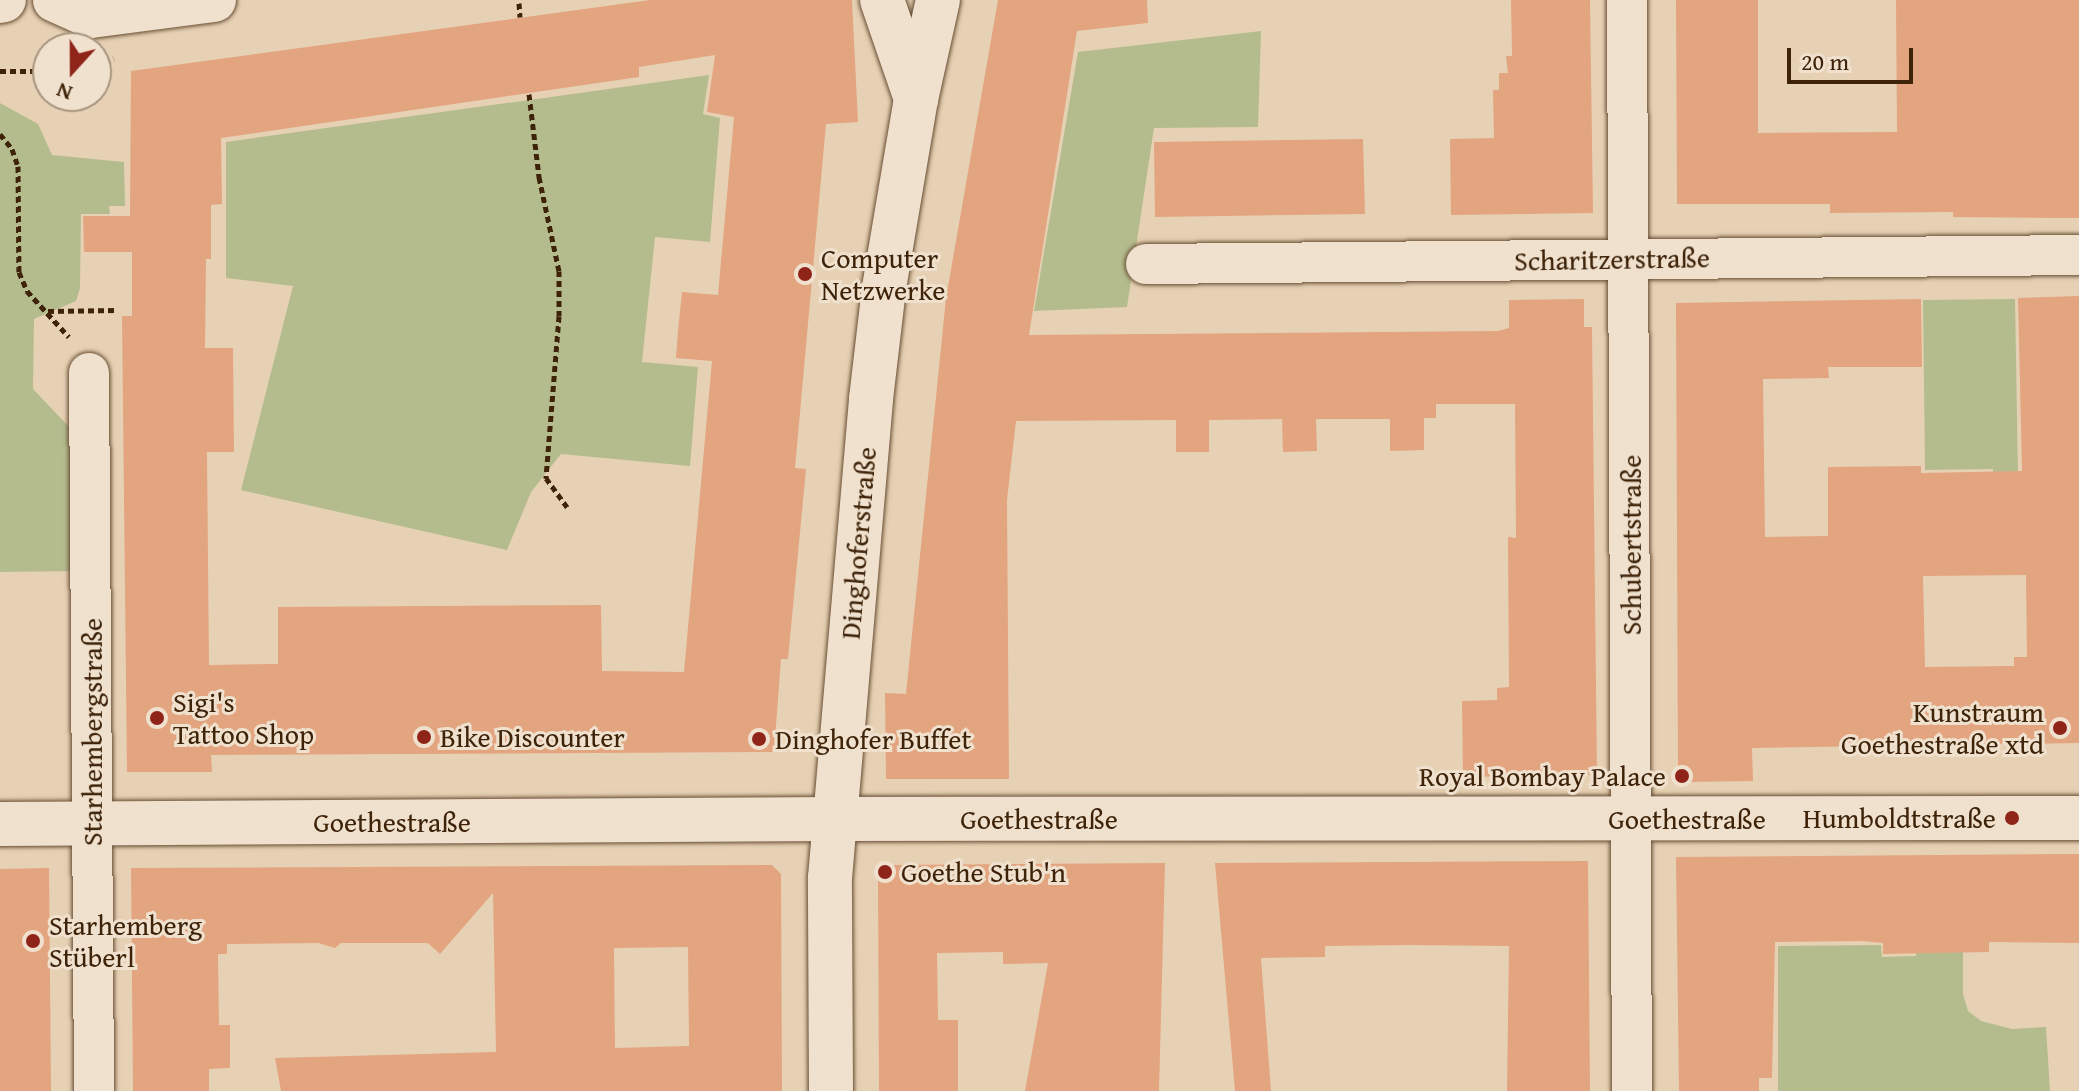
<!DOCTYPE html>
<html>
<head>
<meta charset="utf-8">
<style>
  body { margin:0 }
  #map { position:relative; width:2079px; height:1091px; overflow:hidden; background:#e7d1b4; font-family:"Gentium Book Plus",serif }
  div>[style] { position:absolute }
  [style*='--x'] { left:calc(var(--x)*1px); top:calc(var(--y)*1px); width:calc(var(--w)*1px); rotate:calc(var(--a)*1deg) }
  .green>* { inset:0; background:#b4bc8e }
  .building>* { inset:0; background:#e3a480 }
  .path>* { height:5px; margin-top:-2.5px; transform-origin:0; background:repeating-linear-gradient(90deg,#3e2309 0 6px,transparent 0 10px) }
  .roads { filter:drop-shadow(0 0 2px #684e34) drop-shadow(0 0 2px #684e34) }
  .minor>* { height:40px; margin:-20px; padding:0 20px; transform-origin:20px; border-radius:20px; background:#efe1ce }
  .tertiary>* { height:44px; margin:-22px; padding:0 22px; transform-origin:22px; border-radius:22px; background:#efe1ce }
  .secondary>* { height:44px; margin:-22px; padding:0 22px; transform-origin:22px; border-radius:22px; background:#efe1ce }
  .dots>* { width:22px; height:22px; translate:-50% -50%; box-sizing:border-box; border:4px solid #efe1ce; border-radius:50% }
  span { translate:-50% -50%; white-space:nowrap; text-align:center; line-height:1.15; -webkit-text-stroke:6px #efe1ce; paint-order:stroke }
  .poi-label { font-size:28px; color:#3e2309 }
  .left { translate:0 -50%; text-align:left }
  .right { translate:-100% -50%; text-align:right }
  .street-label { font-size:28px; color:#3e2309 }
  .north { position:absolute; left:32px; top:32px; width:80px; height:80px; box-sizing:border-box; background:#efe1ce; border:2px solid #a8957f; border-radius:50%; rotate:201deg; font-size:22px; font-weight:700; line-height:32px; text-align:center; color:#3e2309 }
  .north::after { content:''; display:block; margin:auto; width:28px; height:36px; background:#8f2418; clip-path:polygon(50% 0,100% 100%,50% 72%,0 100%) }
  .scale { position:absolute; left:1787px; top:48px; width:126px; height:36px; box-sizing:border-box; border:4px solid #3e2309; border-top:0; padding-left:10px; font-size:24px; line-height:28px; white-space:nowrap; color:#3e2309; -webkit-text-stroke:6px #efe1ce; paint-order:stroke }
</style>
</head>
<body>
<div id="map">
  <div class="green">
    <i style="clip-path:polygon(1261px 31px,1258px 127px,1154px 128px,1127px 307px,1034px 311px,1078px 52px)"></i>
    <i style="clip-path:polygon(709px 75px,703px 114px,720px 118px,710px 242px,655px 237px,642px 362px,698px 367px,690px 466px,561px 454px,531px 492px,507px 550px,241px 490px,293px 286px,226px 278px,226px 142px)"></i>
    <i style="clip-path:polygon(0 103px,38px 124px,52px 155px,124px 162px,125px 206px,109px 206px,110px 214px,81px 214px,80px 288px,76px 301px,34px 319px,33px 389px,74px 432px,77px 571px,0 572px)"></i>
    <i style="clip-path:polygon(2015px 299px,2018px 475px,1993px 476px,1993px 469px,1925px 470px,1923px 300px)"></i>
    <i style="clip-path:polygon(1881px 945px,1882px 957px,1916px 956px,1917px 945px,1963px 946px,1963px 994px,1968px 1011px,1981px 1021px,2012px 1029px,2046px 1027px,2050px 1091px,1778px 1091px,1778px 946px)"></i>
  </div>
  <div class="building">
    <i style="clip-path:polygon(evenodd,650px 0,852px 0,858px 122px,826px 124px,795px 468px,806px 469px,788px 659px,781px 659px,774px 752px,211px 755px,212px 772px,127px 772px,122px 316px,132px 316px,132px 252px,84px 252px,83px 216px,130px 216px,131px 71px,650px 0,715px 55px,707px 112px,734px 117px,718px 295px,682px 292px,678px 331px,676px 358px,712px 361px,684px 672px,602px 671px,601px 605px,278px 607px,278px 664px,209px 665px,207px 452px,234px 452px,233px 348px,205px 348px,206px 259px,211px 259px,211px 205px,222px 204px,221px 138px,639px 77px,639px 67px,715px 55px)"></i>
    <i style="clip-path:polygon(998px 0,1147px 0,1148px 23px,1077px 31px,1029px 335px,1498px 331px,1509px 328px,1509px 300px,1584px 299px,1584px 327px,1592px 327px,1597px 775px,1463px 777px,1462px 701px,1497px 700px,1497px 688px,1509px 687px,1508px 537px,1516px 538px,1515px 404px,1436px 404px,1436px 418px,1424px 418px,1424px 450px,1390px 451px,1390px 419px,1316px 419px,1317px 451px,1283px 452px,1282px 419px,1209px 420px,1209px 452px,1176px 452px,1176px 420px,1016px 421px,1007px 500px,1009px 779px,886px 779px,885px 693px,906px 694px,946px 298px)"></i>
    <i style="clip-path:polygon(1511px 0,1590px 0,1593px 213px,1451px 215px,1450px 139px,1494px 138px,1493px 90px,1499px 90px,1499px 73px,1508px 73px,1506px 56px,1512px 56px)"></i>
    <i style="clip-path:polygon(1676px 0,1758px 0,1758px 133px,1897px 132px,1896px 0,2079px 0,2079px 218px,1953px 217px,1953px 212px,1830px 213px,1830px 204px,1677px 204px)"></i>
    <i style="clip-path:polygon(1363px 139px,1365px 214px,1155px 217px,1154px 142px)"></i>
    <i style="clip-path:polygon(evenodd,2079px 296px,2079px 743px,1752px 748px,1753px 781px,1686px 782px,1678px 770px,1676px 303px,1921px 299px,1922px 367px,1828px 367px,1829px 378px,1763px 379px,1765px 537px,1828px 536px,1828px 467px,1921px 466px,1921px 473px,2022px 471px,2018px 298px,2079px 296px,2026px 575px,2027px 657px,2014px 657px,2014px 666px,1925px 667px,1923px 576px,2026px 575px)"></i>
    <i style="clip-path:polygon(2079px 854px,2079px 943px,1989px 942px,1989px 952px,1883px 954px,1883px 943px,1862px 941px,1775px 942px,1772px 1078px,1759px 1078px,1759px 1091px,1679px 1091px,1676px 857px)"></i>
    <i style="clip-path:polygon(1588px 861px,1590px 1091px,1507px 1091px,1509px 946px,1409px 945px,1325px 946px,1325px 957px,1261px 958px,1271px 1091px,1235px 1091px,1215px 863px)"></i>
    <i style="clip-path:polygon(1165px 863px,1159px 1091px,1025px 1091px,1048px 963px,1003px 964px,1003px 952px,937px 953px,938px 1020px,958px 1020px,958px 1091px,879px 1091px,878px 878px,892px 865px)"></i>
    <i style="clip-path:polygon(evenodd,772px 865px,781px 874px,782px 1091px,281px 1091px,275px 1058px,496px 1052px,493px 893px,440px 954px,428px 943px,341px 943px,335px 948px,318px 943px,227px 944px,227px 954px,218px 954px,219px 1025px,230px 1025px,230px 1068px,209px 1069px,209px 1091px,133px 1091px,131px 868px,772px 865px,688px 947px,689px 1046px,615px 1048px,614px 948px,688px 947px)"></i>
    <i style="clip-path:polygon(49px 868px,51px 1091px,0 1091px,0 869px)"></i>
  </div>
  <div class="path">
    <i style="--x:519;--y:3;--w:14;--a:86"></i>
    <i style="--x:96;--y:68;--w:20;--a:-30"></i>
    <i style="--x:0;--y:71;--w:48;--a:0"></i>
    <i style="--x:529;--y:94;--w:84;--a:83.1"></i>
    <i style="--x:539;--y:177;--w:96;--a:78"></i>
    <i style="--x:559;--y:271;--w:45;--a:90"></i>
    <i style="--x:559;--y:316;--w:163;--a:94.6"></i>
    <i style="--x:546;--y:478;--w:36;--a:54"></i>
    <i style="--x:0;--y:134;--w:19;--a:51"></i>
    <i style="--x:12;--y:149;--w:18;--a:71"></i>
    <i style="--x:18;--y:166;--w:106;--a:89.5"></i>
    <i style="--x:19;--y:272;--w:21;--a:67"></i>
    <i style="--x:27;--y:291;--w:62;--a:47.6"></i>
    <i style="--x:48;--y:311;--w:70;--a:-0.8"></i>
    <i style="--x:879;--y:867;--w:8;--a:40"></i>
  </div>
  <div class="roads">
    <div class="minor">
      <i style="--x:1627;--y:0;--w:1091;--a:89.74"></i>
      <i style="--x:1146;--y:264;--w:933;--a:-0.55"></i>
      <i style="--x:89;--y:373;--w:718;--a:89.6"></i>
    </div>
    <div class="tertiary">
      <i style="--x:0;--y:824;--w:835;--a:-0.34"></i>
      <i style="--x:835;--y:819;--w:1244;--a:-0.05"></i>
    </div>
    <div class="secondary">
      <i style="--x:55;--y:0;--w:39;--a:24"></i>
      <i style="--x:91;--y:16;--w:124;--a:-7.4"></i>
      <i style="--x:882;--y:0;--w:105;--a:71"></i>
      <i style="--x:0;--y:1;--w:4;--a:-14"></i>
      <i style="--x:831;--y:1091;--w:213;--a:-90.3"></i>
      <i style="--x:830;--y:878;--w:481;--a:-85.1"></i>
      <i style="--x:871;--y:399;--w:112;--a:-83.3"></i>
      <i style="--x:884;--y:288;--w:192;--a:-80.4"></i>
      <i style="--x:916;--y:99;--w:101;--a:-77.5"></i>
    </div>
  </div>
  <div class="dots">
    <i style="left:805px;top:274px;background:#8f2418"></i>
    <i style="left:157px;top:718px;background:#8f2418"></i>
    <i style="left:2060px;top:728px;background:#8f2418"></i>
    <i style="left:424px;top:737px;background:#8f2418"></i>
    <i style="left:759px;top:739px;background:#8f2418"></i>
    <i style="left:1682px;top:776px;background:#8f2418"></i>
    <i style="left:2012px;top:818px;background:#8f2418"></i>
    <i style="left:885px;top:872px;background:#8f2418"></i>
    <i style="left:33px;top:941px;background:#8f2418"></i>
  </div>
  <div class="poi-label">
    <span class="left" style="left:821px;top:274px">Computer<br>Netzwerke</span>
    <span class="left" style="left:173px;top:718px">Sigi's<br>Tattoo Shop</span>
    <span class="right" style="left:2044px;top:728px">Kunstraum<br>Goethestraße xtd</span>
    <span class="left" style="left:440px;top:737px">Bike Discounter</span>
    <span class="left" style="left:775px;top:739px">Dinghofer Buffet</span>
    <span class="right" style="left:1666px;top:776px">Royal Bombay Palace</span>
    <span class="right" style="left:1996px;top:818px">Humboldtstraße</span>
    <span class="left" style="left:901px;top:872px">Goethe Stub'n</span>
    <span class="left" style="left:49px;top:941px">Starhemberg<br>Stüberl</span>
  </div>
  <div class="street-label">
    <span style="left:1612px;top:259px;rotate:-1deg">Scharitzerstraße</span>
    <span style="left:858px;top:543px;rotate:-85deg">Dinghoferstraße</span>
    <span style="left:1631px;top:545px;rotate:-90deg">Schubertstraße</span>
    <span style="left:92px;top:732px;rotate:-90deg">Starhembergstraße</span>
    <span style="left:1039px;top:819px">Goethestraße</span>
    <span style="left:1687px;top:819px">Goethestraße</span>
    <span style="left:392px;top:822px">Goethestraße</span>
  </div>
  <div class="north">N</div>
  <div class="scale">20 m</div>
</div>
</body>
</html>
